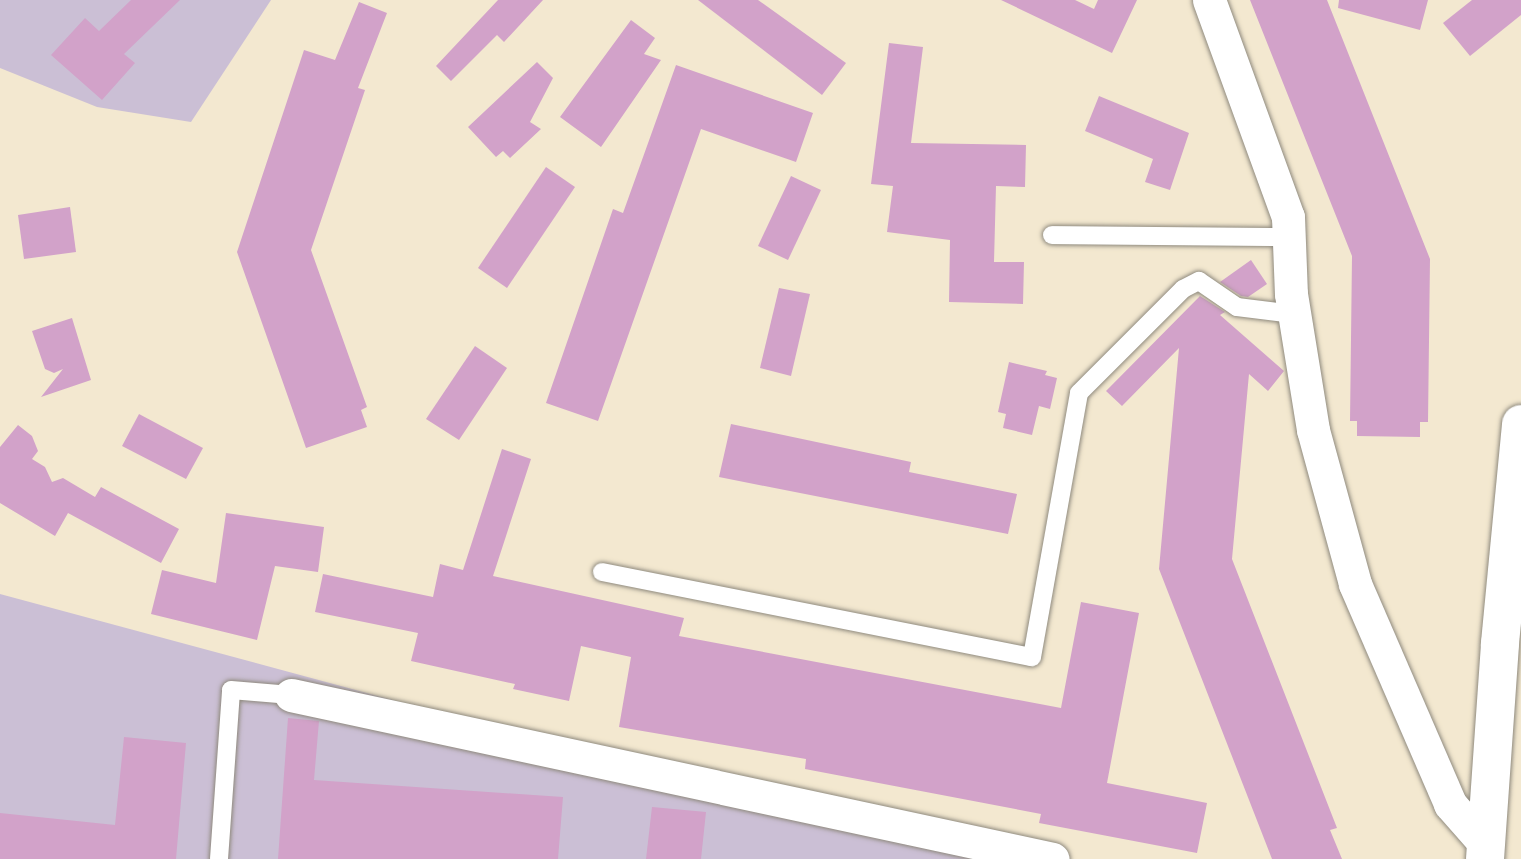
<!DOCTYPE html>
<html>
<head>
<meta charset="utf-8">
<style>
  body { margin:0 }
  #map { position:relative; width:1521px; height:859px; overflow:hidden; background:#f3e8d0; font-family:Mynerve,sans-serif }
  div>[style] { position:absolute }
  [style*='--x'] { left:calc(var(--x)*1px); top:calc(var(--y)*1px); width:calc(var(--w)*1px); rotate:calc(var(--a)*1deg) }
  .industrial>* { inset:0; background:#cbbfd5 }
  .building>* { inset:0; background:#d2a2c9 }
  .roads { filter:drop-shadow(0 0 2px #8f8a7e) drop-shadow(0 0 2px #8f8a7e) }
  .service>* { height:18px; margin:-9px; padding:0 9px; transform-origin:9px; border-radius:9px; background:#fff }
  .minor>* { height:33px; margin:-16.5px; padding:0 16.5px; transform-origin:16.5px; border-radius:16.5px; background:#fff }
  .tertiary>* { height:38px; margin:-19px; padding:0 19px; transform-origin:19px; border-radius:19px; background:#fff }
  span { translate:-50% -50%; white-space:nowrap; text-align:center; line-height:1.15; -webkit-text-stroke:5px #fbf7ec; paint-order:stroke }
</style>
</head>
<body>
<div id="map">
  <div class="industrial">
    <i style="clip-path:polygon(0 0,271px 0,191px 122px,97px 107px,0 68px)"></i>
    <i style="clip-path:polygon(0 594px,982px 859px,0 859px)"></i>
  </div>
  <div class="building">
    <i style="clip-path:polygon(131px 0,180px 0,124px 54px,135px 63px,102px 100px,51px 55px,85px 18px,99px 31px)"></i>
    <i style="clip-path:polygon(498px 0,543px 0,504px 42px,497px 35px,451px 81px,436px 66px)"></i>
    <i style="clip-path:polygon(698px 0,758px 0,846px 63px,822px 95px)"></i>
    <i style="clip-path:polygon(1001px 0,1075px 0,1094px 9px,1098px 0,1137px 0,1112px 53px)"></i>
    <i style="clip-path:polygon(1250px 0,1327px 0,1430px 259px,1428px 422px,1420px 422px,1420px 437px,1357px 436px,1357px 421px,1350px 421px,1352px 256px)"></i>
    <i style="clip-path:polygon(1339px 0,1428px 0,1420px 30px,1338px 8px)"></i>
    <i style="clip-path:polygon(1472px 0,1521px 0,1521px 15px,1470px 56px,1443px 23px)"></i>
    <i style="clip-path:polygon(359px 2px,387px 13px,358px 88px,365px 90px,311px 250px,367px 407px,361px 410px,367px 427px,306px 448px,237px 252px,304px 50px,335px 60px)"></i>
    <i style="clip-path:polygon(631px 20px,655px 38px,644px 54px,661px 60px,601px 147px,560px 117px)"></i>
    <i style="clip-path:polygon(889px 43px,923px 47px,911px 143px,1026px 145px,1025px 187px,996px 186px,994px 262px,1024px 262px,1023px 304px,949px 302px,950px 240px,887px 232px,893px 186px,871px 184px)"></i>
    <i style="clip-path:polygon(537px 62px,553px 78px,530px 122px,541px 129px,510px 158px,503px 151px,496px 157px,468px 127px)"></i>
    <i style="clip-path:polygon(676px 65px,813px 113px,796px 162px,701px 129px,598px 421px,546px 403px,613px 209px,623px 213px)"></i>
    <i style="clip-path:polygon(1099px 96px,1189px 133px,1170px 190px,1145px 182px,1153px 159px,1085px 131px)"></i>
    <i style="clip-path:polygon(546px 167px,575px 187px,507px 288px,478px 268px)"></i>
    <i style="clip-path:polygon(791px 176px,821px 190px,788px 260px,758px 246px)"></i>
    <i style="clip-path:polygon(70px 207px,76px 252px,24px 259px,18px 215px)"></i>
    <i style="clip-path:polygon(1251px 260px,1267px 284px,1248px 297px,1241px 296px,1220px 282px)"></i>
    <i style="clip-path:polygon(779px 288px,810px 294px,791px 376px,760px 368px)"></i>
    <i style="clip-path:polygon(1200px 296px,1225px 312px,1220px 315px,1284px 371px,1268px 391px,1249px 374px,1232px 559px,1337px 828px,1330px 830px,1342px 859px,1272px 859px,1159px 569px,1179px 348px,1122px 406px,1106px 391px)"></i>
    <i style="clip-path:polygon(72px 318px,91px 380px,41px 397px,63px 369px,54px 373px,45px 369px,32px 331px)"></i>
    <i style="clip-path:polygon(475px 346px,507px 368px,459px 440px,426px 419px)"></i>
    <i style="clip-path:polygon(1009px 362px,1047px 371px,1045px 375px,1057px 378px,1050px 409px,1039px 406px,1032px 435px,1003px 428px,1006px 414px,998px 412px)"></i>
    <i style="clip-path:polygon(139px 414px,203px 448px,186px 479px,122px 446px)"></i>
    <i style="clip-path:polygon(731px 424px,911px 462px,909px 472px,1017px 494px,1008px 534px,719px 477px)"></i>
    <i style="clip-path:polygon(18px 425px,32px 436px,38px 451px,32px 459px,45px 467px,52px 482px,63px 478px,95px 497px,101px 487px,179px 529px,161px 563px,68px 513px,55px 536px,0 503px,0 447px)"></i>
    <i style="clip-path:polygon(502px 449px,531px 459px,493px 576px,684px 618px,679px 636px,1061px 708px,1081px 602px,1139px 613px,1107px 783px,1207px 803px,1197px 853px,1039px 823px,1041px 814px,805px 769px,806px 759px,619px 727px,631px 657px,581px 646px,569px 701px,513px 689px,515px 684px,411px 661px,418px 633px,315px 612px,323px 574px,433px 597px,440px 564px,463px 570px)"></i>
    <i style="clip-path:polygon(226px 513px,324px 527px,318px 572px,275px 566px,257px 640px,151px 614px,162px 570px,216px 583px)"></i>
    <i style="clip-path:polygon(288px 718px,319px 721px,314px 780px,563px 797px,558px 859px,278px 859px)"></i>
    <i style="clip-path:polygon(124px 737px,186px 743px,176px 859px,0 859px,0 813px,115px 825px)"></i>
    <i style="clip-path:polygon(652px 807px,706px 812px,701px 859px,646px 859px)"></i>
  </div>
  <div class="roads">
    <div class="service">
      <i style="--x:1052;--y:235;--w:237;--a:0.5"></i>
      <i style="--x:602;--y:572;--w:438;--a:11.2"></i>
      <i style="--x:1032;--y:657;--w:268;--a:-79.9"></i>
      <i style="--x:1079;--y:393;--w:147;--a:-45"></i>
      <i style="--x:1183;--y:289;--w:18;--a:-27"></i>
      <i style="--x:1199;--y:281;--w:46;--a:34.4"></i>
      <i style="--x:1237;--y:307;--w:57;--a:7"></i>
      <i style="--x:219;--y:859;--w:169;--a:-85.9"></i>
      <i style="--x:231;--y:690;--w:60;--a:4.8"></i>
    </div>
    <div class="minor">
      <i style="--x:1209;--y:0;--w:231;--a:70"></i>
      <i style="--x:1288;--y:217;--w:77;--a:87.8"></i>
      <i style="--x:1291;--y:294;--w:138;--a:80.8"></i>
      <i style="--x:1313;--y:430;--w:160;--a:74.7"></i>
      <i style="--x:1355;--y:584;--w:240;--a:66.6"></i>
      <i style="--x:1450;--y:804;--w:55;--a:48.7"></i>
      <i style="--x:291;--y:695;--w:779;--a:12.15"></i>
    </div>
    <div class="tertiary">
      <i style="--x:1485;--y:859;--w:217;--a:-86"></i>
      <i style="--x:1500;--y:643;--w:220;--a:-84.5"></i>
    </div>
  </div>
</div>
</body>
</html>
